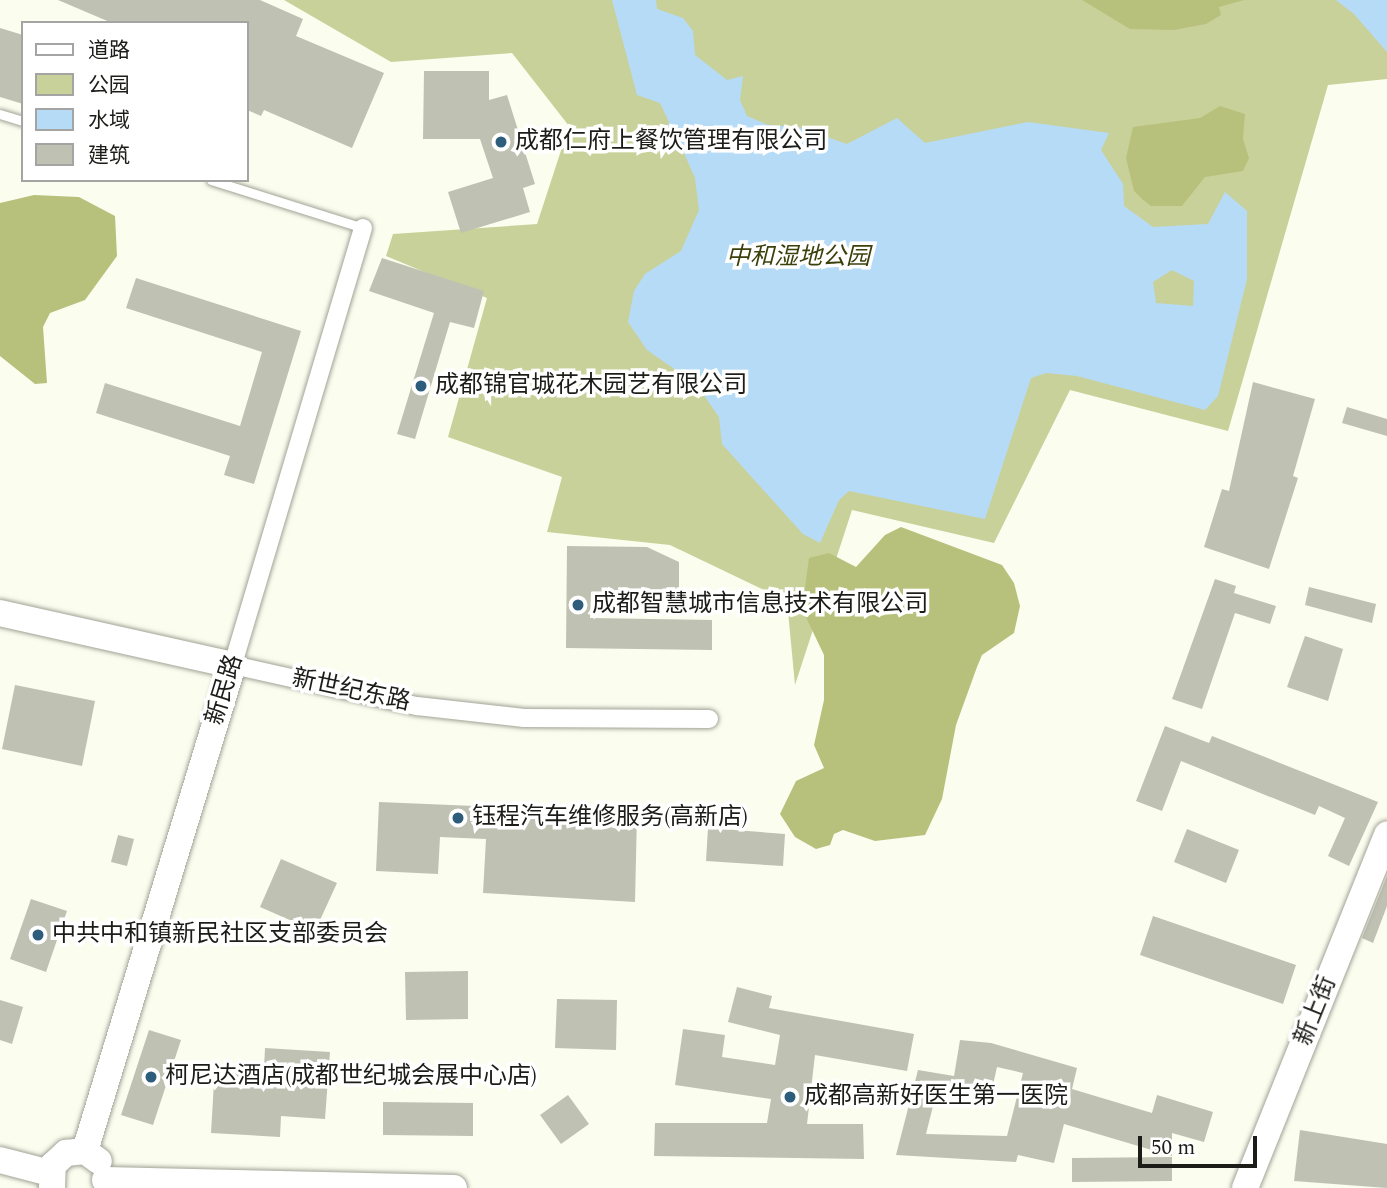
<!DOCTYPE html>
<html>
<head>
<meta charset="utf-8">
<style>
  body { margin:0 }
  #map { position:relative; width:1387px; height:1188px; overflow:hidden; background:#fbfdef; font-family:Spectral,"Noto Sans SC",serif }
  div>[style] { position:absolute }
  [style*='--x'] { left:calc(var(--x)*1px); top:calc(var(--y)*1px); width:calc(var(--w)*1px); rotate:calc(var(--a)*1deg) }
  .green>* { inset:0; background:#c9d19a }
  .forest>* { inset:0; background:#b8c17c }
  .water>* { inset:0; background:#b6dbf7 }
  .building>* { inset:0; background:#bfc1b3 }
  .roads { filter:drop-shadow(0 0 2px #a1a396) drop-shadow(0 0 2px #a1a396) }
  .lane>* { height:9px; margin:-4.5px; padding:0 4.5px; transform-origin:4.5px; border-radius:4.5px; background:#fff }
  .street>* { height:18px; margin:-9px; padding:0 9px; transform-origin:9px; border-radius:9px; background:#fff }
  .secondary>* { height:26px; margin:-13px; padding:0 13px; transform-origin:13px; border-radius:13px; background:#fff }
  .dots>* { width:19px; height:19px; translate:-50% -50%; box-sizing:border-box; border:4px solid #fff; border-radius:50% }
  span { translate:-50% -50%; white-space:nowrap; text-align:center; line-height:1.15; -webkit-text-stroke:7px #fff; paint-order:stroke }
  .poi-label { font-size:24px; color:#1c1d18 }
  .left { translate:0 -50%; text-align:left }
  .park-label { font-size:24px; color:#3c400b; font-style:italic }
  .street-label { font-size:24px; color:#1c1d18 }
  .legend { position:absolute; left:21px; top:21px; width:228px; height:161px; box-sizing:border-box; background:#fff; border:2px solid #a4a5a3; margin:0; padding:9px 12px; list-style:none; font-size:21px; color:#1c1d18 }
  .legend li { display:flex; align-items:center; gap:14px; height:35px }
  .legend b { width:35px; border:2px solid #a4a5a3 }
  .scale { position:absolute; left:1138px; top:1136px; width:119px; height:32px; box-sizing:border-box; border:4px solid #1c1d18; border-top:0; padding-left:9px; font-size:21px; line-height:24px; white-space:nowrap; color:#1c1d18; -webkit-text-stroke:5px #fff; paint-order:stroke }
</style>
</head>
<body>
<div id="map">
  <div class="green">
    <i style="clip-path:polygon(284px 0,1387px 0,1387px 79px,1328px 85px,1228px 431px,1070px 390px,994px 543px,852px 510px,795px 685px,787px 601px,670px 545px,547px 532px,562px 477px,448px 437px,487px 298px,386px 256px,393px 234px,537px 224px,569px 126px,512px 53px,391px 62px)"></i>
  </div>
  <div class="forest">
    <i style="clip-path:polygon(1082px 0,1244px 0,1219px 7px,1221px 15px,1206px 24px,1174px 30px,1130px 29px)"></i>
    <i style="clip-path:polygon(1220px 106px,1245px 114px,1243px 139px,1249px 158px,1243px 171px,1205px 177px,1182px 206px,1151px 206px,1142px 199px,1134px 191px,1126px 158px,1133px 127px,1200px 118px)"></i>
    <i style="clip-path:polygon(34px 195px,79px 197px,115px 216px,117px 256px,85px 300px,50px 313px,43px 327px,47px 383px,35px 384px,0 356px,0 203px)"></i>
    <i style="clip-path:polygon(901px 527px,1002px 565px,1014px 583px,1020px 606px,1014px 633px,982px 655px,977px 667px,956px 725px,942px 799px,925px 835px,875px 841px,843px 830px,834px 834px,830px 845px,816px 849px,795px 837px,780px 814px,796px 781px,824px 768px,814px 745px,824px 700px,824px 655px,802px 609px,809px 558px,829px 553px,856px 567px,885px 535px)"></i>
  </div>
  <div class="water">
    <i style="clip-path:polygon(evenodd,612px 0,656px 0,657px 9px,683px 18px,693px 31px,695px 55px,727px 80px,743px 76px,740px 100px,747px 116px,768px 125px,798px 127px,847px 144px,897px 118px,925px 143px,1028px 122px,1109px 133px,1101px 150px,1123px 184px,1124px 206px,1153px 227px,1208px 224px,1225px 192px,1247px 211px,1247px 279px,1218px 396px,1205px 410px,1077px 376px,1046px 373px,1031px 378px,985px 519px,849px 491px,839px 500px,820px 543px,803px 534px,722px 444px,719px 417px,696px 384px,647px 350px,628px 322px,634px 291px,645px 274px,681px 251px,699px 210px,695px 178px,684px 153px,662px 145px,669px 122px,660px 103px,637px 95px,612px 0,1172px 270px,1194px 281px,1193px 306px,1156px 303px,1153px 282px,1172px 270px)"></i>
    <i style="clip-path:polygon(1336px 0,1387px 0,1387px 52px,1354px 14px)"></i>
  </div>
  <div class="building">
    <i style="clip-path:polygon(58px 0,260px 0,303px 19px,296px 36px,384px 73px,352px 148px,264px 110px,261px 116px,247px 110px,247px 23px,112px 23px)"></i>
    <i style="clip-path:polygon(0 28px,23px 35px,23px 104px,0 97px)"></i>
    <i style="clip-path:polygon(424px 71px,489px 71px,489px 100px,507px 95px,535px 184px,523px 188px,530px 212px,461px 233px,448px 192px,493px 178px,480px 139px,423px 139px)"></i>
    <i style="clip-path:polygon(382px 258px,484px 291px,474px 328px,450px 322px,415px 439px,397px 434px,434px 313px,369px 291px)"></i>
    <i style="clip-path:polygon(136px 278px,301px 331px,254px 484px,224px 475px,230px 456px,96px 413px,105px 383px,240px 426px,262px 352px,126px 308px)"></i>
    <i style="clip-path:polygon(1253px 382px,1315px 399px,1293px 476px,1298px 478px,1269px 569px,1204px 547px,1222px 489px,1229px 491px)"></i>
    <i style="clip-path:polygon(1347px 407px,1387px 419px,1387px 436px,1342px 423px)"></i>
    <i style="clip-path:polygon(567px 546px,647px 547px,679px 562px,679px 593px,591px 592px,590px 618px,712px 620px,712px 650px,566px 648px)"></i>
    <i style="clip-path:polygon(1215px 579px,1236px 586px,1234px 593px,1276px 606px,1270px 624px,1235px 613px,1202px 709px,1172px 699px)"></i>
    <i style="clip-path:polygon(1309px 587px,1376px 604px,1372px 623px,1305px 605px)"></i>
    <i style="clip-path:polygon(1305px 636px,1343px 649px,1328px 701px,1287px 687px)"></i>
    <i style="clip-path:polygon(15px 685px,95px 701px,82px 766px,2px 749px)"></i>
    <i style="clip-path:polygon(1165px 726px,1209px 743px,1212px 736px,1378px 802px,1349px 866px,1328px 856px,1345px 818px,1319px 806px,1315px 815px,1181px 761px,1162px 811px,1136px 801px)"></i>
    <i style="clip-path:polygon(379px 802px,637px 813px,635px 902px,483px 893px,486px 839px,440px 837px,438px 874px,376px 871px)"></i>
    <i style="clip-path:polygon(708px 828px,785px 834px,783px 866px,706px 861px)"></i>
    <i style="clip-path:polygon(1187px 829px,1239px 850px,1226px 883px,1174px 862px)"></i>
    <i style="clip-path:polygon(118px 835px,134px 839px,127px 866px,111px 862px)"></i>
    <i style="clip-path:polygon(281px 859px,337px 883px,315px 931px,260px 907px)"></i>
    <i style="clip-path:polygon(1387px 876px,1387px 906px,1373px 943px,1362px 938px)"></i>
    <i style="clip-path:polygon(31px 899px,67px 911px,46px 972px,10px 959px)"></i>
    <i style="clip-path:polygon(1153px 916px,1296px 965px,1283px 1004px,1140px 955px)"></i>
    <i style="clip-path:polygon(468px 971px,468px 1019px,406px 1020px,405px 972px)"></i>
    <i style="clip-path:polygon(737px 987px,772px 996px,769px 1008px,914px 1034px,907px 1071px,815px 1055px,807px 1124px,863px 1124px,864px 1159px,654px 1156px,655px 1123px,767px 1123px,771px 1099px,675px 1085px,683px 1029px,725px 1035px,722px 1057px,775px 1065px,780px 1035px,728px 1022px)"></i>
    <i style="clip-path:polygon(557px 999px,617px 1000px,616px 1050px,555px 1048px)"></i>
    <i style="clip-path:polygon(0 1000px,23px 1007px,12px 1044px,0 1040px)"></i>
    <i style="clip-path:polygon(149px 1030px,181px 1040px,153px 1125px,121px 1115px)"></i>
    <i style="clip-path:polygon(evenodd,960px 1040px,991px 1043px,1077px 1068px,1072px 1089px,1152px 1113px,1157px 1095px,1213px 1112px,1204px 1142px,1172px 1133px,1172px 1156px,1064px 1124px,1054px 1163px,1018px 1155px,1016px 1162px,896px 1155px,918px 1070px,954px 1076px,960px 1040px,997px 1067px,1023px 1073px,1007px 1136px,926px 1134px,935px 1098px,965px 1104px,968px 1087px,991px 1094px,997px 1067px)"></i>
    <i style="clip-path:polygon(265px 1048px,330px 1052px,325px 1119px,281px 1116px,280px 1137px,211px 1133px,215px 1065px,264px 1068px)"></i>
    <i style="clip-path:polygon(568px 1095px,589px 1124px,561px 1144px,540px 1115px)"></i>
    <i style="clip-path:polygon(383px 1102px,473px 1103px,473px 1136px,383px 1135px)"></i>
    <i style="clip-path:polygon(1300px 1130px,1387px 1144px,1387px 1188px,1294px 1181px)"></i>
    <i style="clip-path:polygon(1172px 1157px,1172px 1181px,1072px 1182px,1072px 1158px)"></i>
  </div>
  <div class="roads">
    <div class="lane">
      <i style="--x:0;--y:114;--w:24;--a:17"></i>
      <i style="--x:211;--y:180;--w:159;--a:17.5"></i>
    </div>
    <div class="street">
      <i style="--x:363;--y:228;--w:456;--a:106.6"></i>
      <i style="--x:233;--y:665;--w:189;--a:12.6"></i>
      <i style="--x:417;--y:706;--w:108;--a:6.4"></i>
      <i style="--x:524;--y:718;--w:185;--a:0.3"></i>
    </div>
    <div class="secondary">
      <i style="--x:0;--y:613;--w:239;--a:12.6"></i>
      <i style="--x:233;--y:665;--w:508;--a:106.94"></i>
      <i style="--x:0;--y:1160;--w:52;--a:14.6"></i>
      <i style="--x:105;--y:1180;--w:349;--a:1.3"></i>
      <i style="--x:52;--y:1188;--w:23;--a:-88"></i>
      <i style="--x:53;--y:1165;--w:18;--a:-43"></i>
      <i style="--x:66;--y:1153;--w:19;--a:-6"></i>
      <i style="--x:85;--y:1151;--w:17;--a:36"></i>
      <i style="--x:1245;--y:1188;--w:381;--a:-68.1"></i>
    </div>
  </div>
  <div class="dots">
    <i style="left:501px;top:142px;background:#2e5c7b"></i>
    <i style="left:421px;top:386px;background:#2e5c7b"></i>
    <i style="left:578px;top:605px;background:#2e5c7b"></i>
    <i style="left:458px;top:818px;background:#2e5c7b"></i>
    <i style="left:38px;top:935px;background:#2e5c7b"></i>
    <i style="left:151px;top:1077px;background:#2e5c7b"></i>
    <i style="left:790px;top:1097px;background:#2e5c7b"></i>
  </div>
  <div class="poi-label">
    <span class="left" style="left:515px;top:142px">成都仁府上餐饮管理有限公司</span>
    <span class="left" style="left:435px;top:386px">成都锦官城花木园艺有限公司</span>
    <span class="left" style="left:592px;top:605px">成都智慧城市信息技术有限公司</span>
    <span class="left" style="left:472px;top:818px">钰程汽车维修服务(高新店)</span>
    <span class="left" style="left:52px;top:935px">中共中和镇新民社区支部委员会</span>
    <span class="left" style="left:165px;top:1077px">柯尼达酒店(成都世纪城会展中心店)</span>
    <span class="left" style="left:804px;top:1097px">成都高新好医生第一医院</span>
  </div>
  <div class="park-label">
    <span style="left:798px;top:258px">中和湿地公园</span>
  </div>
  <div class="street-label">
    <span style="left:225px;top:690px;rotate:-73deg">新民路</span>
    <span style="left:351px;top:691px;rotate:12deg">新世纪东路</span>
    <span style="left:1316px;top:1011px;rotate:-68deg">新上街</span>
  </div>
  <ul class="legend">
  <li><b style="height:9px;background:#fff"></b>道路</li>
  <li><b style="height:19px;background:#c9d19a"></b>公园</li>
  <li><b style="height:19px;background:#b6dbf7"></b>水域</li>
  <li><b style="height:19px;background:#bfc1b3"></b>建筑</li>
  </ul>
  <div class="scale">50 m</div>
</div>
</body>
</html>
